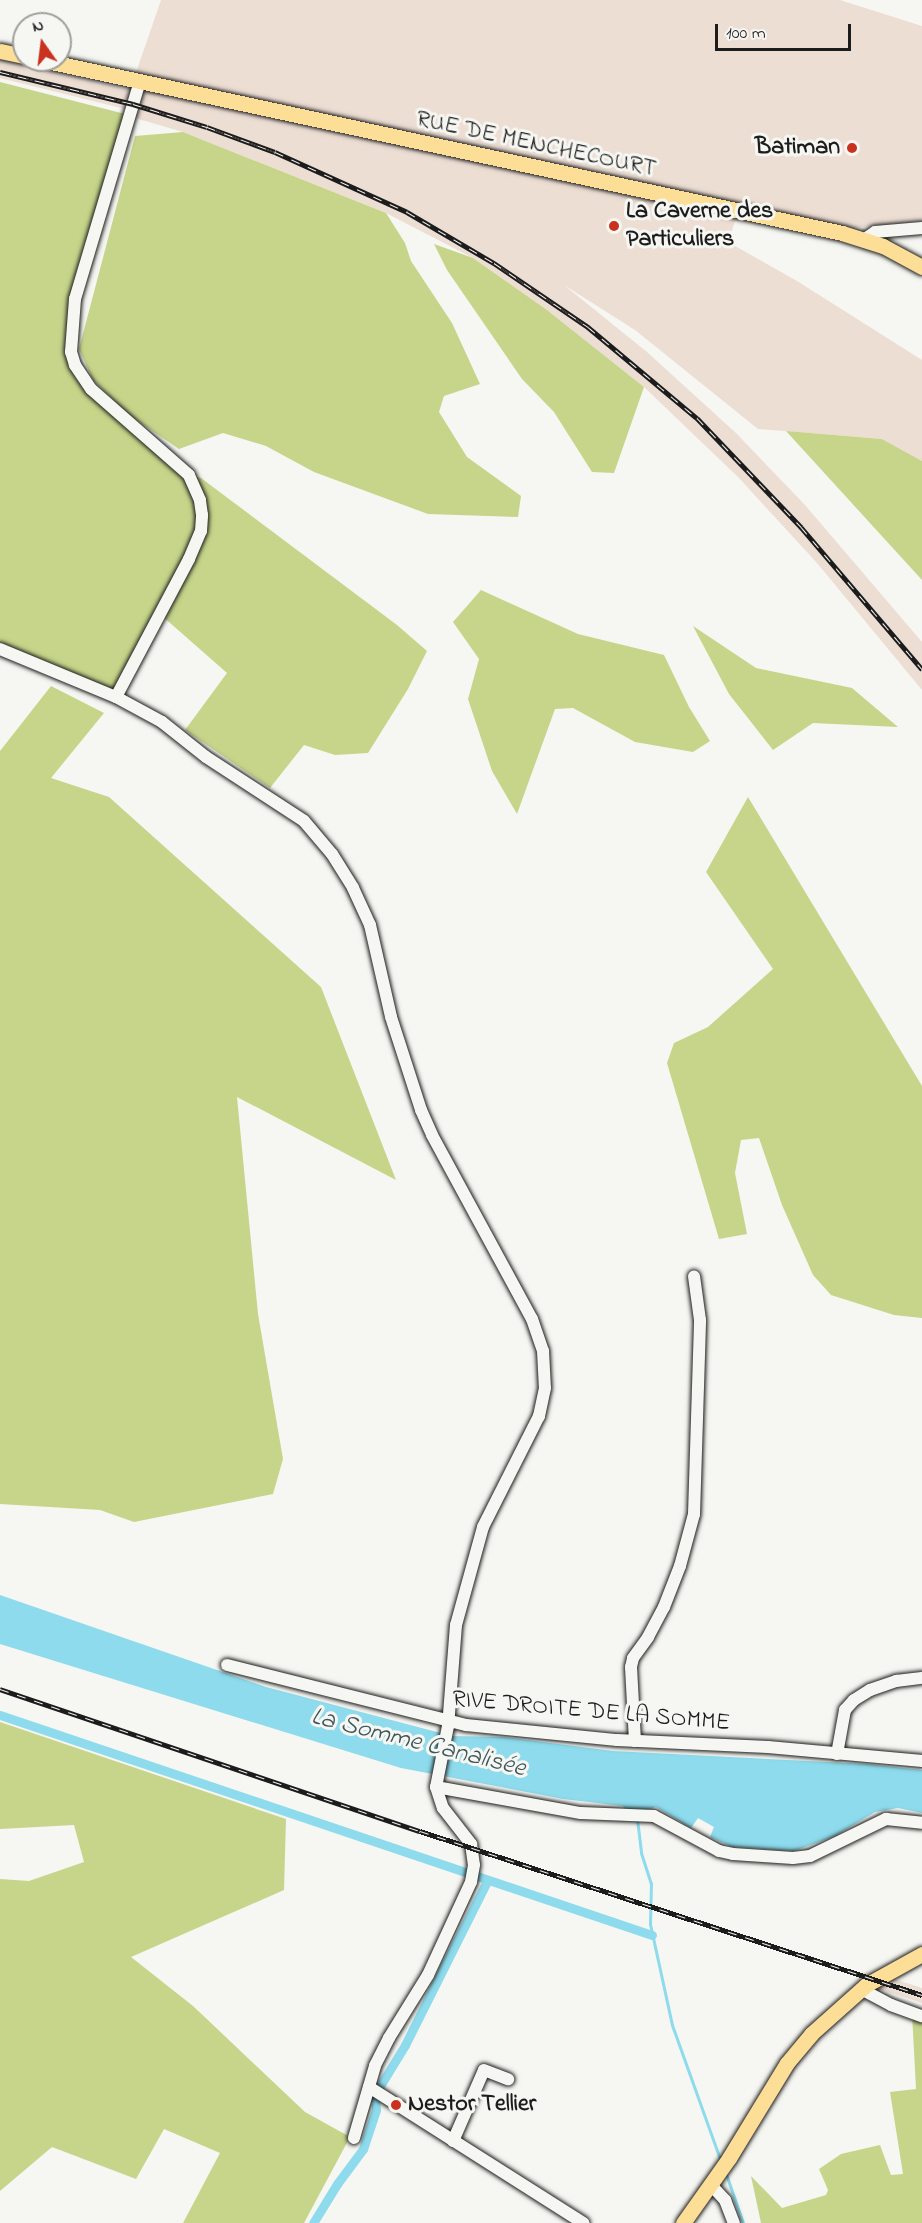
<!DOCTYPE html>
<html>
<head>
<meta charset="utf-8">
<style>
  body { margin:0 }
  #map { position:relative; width:922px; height:2223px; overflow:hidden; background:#f6f6f2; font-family:"Indie Flower",sans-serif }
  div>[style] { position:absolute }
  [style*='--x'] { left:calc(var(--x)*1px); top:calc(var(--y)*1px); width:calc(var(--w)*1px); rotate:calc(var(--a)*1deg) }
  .built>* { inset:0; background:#edded4 }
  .green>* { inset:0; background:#c6d58a }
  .water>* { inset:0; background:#8ddbec }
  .stream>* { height:3px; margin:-1.5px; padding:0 1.5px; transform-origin:1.5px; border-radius:1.5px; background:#8ddbec }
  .canal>* { height:9px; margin:-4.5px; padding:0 4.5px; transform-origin:4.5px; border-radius:4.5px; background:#8ddbec }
  .roads { filter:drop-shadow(0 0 2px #1c1c1c) drop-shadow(0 0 2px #1c1c1c) }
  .minor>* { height:12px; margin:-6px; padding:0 6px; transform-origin:6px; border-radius:6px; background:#f6f6f2 }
  .major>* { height:15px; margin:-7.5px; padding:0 7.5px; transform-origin:7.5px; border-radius:7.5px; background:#fcde96 }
  .rail>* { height:5px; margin-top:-2.5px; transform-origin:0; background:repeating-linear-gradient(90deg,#f6f6f2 0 9px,#1c1c1c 0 18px); box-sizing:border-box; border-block:2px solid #1c1c1c }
  .dots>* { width:16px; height:16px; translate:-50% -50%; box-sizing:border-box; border:3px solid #f6f6f2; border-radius:50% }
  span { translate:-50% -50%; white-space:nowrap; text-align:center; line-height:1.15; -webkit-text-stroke:6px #f6f6f2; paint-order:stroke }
  .street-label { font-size:24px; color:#1c1c1c }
  .poi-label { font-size:24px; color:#1c1c1c; font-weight:700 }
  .right { translate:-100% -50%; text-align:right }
  .left { translate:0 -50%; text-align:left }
  .water-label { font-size:26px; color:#3e555a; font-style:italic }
  .north { position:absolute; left:12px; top:12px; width:60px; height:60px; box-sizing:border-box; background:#f6f6f2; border:2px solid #9f9f9c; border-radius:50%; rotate:346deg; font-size:16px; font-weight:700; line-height:24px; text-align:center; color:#1c1c1c }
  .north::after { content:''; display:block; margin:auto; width:21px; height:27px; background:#c8321e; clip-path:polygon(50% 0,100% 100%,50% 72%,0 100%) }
  .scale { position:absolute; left:715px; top:24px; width:136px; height:27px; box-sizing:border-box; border:3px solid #1c1c1c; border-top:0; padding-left:8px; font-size:18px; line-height:21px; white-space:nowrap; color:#1c1c1c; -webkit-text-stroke:4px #f6f6f2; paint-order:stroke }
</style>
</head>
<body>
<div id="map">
  <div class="built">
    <i style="clip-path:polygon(161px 0,840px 0,922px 26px,922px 221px,851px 228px,735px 221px,728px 242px,797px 281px,922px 360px,922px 461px,882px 439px,758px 429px,635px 330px,564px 285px,647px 352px,736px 433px,805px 505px,922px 642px,922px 690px,817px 563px,738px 477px,644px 387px,547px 310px,473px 258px,386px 213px,183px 132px,135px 118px,142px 95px,131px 90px,125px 109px,0 78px,0 59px,130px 90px)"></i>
    <i style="clip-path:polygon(891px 1978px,922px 1988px,922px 2003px,876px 1988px)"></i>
  </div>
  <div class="green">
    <i style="clip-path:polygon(0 82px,129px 115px,80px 282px,75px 365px,189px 475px,201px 478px,397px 625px,427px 651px,408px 689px,368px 753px,335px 755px,304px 745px,270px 788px,185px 730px,227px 673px,161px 615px,116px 697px,0 649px)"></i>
    <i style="clip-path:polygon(183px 132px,386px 213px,405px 243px,411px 261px,452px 323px,480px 384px,444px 396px,439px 412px,467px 457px,521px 496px,518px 517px,428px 514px,314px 472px,266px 446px,223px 433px,179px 449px,129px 415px,93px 380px,79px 349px,135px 136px)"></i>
    <i style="clip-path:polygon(434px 244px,473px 258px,547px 310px,644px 387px,614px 473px,592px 472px,554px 412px,522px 379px,447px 270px)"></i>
    <i style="clip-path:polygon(786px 431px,882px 439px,922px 461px,922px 580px)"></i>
    <i style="clip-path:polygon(481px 590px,578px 634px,664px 655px,689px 707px,710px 741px,693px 752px,635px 742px,573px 708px,555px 709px,517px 814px,492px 771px,468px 699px,479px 659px,453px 622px)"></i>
    <i style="clip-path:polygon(693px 626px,756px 668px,852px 688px,898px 727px,813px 723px,773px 750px,729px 694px)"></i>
    <i style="clip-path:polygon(51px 686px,104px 713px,51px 778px,109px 797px,321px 987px,396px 1180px,237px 1097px,258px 1314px,283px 1459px,273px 1494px,134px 1522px,100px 1510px,0 1504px,0 751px)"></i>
    <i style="clip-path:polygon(748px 797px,922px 1086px,922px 1318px,894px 1315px,831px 1295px,813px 1275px,782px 1205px,759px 1138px,741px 1140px,735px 1173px,747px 1234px,719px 1239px,667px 1063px,674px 1043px,708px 1027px,773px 969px,706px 872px)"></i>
    <i style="clip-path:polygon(0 1722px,286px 1819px,284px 1890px,131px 1957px,193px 2006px,305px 2112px,350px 2137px,304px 2223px,183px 2223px,220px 2153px,164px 2129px,136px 2179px,52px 2147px,0 2191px,0 1879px,29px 1881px,84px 1862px,74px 1825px,0 1829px)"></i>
    <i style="clip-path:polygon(912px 2013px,922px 2016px,922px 2223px,761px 2223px,751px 2176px,782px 2208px,826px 2195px,828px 2190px,819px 2169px,841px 2154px,880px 2145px,891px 2175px,903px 2174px,890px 2092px,916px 2089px)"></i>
  </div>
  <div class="water">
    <i style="clip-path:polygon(0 1595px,266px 1687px,452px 1736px,504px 1737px,613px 1751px,867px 1764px,922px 1770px,922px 1813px,898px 1808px,875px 1812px,835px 1836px,794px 1851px,732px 1847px,710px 1837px,714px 1827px,698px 1818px,691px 1828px,656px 1807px,644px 1811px,625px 1810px,623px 1806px,563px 1799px,401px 1768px,0 1644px)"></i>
  </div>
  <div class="stream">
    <i style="--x:637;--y:1819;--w:34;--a:83"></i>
    <i style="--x:641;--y:1853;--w:32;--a:72"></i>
    <i style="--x:651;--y:1883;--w:41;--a:91.4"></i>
    <i style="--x:650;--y:1924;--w:103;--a:77.7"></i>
    <i style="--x:672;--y:2025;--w:145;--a:70.3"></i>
    <i style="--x:725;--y:2171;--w:55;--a:70.9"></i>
  </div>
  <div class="canal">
    <i style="--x:0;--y:1715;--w:688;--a:18.65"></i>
    <i style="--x:380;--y:2086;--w:48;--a:-58.6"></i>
    <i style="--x:405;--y:2045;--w:183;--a:-63.4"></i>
    <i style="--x:313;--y:2223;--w:46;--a:-58.4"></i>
    <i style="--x:337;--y:2184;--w:44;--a:-53.4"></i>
    <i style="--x:363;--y:2149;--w:41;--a:-71.6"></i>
    <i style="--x:376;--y:2110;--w:12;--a:-95"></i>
  </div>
  <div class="roads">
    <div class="minor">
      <i style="--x:865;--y:239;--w:12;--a:-35"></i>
      <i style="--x:875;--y:232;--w:47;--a:-4.9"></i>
      <i style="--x:0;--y:649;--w:126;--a:22.5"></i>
      <i style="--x:116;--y:697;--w:52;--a:28.5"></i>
      <i style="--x:162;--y:722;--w:56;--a:38.5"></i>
      <i style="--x:206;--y:757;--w:117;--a:33.1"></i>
      <i style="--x:304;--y:821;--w:43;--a:49.7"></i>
      <i style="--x:332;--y:854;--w:40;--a:58"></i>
      <i style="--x:353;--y:888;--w:41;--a:65.3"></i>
      <i style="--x:370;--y:925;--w:94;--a:77.1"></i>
      <i style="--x:391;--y:1017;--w:98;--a:72.1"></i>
      <i style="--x:421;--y:1110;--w:27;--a:66"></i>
      <i style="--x:432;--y:1135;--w:209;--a:61.5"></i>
      <i style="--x:532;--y:1319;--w:34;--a:71"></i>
      <i style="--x:543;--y:1351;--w:37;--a:87"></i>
      <i style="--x:545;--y:1388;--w:29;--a:102"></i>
      <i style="--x:539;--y:1416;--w:124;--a:116.8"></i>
      <i style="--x:483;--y:1527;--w:102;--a:105.4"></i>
      <i style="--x:456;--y:1625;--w:101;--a:94.5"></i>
      <i style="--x:448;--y:1726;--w:62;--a:101.1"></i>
      <i style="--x:436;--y:1787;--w:22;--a:72"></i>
      <i style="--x:443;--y:1808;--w:46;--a:52.1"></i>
      <i style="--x:471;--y:1844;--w:21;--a:82"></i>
      <i style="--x:474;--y:1865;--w:17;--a:100"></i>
      <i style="--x:471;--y:1882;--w:102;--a:114.8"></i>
      <i style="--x:428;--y:1975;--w:74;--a:121.8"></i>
      <i style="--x:389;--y:2038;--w:31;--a:117"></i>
      <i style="--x:375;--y:2066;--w:75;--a:106.3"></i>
      <i style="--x:116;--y:697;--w:156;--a:-62.1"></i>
      <i style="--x:189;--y:559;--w:30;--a:-67"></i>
      <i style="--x:201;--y:531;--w:16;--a:-86"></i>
      <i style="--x:202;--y:515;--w:15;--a:-98"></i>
      <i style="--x:200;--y:500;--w:27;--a:-114"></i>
      <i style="--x:189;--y:475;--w:130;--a:-138.7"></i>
      <i style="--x:91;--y:389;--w:29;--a:-124"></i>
      <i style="--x:75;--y:365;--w:14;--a:-107"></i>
      <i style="--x:71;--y:352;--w:53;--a:-85.7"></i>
      <i style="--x:75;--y:299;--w:227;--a:-73.4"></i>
      <i style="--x:227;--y:1665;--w:246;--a:14.1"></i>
      <i style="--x:466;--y:1725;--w:152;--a:5.7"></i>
      <i style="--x:617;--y:1740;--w:151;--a:2.7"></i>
      <i style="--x:768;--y:1747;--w:155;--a:5.2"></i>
      <i style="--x:635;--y:1741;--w:74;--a:-93.1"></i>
      <i style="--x:631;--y:1667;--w:9;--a:-77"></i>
      <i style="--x:633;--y:1658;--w:26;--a:-54"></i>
      <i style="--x:648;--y:1637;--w:34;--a:-62"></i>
      <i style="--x:664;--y:1607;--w:44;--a:-68.7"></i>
      <i style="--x:680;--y:1566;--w:54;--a:-74.9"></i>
      <i style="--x:694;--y:1514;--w:194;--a:-88.2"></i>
      <i style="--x:700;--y:1320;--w:44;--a:-97.8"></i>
      <i style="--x:837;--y:1754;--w:45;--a:-79.7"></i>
      <i style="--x:845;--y:1710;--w:13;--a:-48"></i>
      <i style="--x:854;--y:1700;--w:19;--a:-32"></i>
      <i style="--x:870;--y:1690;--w:28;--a:-19"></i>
      <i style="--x:896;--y:1681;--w:26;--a:-7"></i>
      <i style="--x:436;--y:1787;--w:147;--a:10.2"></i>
      <i style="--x:581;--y:1813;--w:73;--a:2.4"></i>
      <i style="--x:654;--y:1816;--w:74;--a:28.3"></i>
      <i style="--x:719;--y:1851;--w:14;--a:12"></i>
      <i style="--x:733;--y:1854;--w:60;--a:3.8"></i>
      <i style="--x:793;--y:1858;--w:17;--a:-7"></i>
      <i style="--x:810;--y:1856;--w:85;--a:-26"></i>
      <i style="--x:886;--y:1819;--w:36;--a:6"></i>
      <i style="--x:861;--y:1989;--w:34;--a:28"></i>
      <i style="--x:891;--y:2005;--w:33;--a:20"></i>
      <i style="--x:369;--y:2087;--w:254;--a:32.4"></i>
      <i style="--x:453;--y:2141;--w:77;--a:-66.4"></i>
      <i style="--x:484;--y:2070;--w:26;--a:21"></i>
      <i style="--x:711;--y:2185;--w:21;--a:47"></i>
      <i style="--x:725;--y:2200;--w:25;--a:69"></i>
    </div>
    <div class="major">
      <i style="--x:0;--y:51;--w:25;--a:12"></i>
      <i style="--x:42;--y:60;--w:818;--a:12.2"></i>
      <i style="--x:842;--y:233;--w:43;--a:17.6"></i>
      <i style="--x:883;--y:246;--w:44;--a:28.3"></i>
      <i style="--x:683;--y:2223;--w:80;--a:-54.7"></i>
      <i style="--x:729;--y:2158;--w:111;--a:-58.6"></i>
      <i style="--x:787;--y:2063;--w:38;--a:-50"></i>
      <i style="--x:811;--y:2034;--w:74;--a:-41.7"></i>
      <i style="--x:866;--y:1985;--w:64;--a:-29"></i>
    </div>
  </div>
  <div class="rail">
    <i style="--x:0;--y:72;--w:137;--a:13.5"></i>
    <i style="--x:133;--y:104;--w:77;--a:17.3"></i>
    <i style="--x:207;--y:127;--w:72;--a:20.2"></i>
    <i style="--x:275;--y:152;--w:145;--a:24.4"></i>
    <i style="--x:407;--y:212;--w:101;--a:30.4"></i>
    <i style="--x:494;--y:263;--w:114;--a:34.2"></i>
    <i style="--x:588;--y:327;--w:142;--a:39.9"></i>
    <i style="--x:697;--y:418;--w:151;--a:46.3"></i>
    <i style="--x:801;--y:527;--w:187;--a:49.6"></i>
    <i style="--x:0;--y:1689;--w:443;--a:18.7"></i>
    <i style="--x:420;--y:1831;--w:528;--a:18.09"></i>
  </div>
  <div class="dots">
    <i style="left:852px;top:148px;background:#c8321e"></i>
    <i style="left:614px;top:226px;background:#c8321e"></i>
    <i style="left:396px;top:2105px;background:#c8321e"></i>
  </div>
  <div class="street-label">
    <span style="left:536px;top:145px;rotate:12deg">RUE DE MENCHECOURT</span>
    <span style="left:591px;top:1712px;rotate:5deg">RIVE DROITE DE LA SOMME</span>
  </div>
  <div class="poi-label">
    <span class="right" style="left:840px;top:148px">Batiman</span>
    <span class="left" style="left:626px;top:226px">La Caverne des<br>Particuliers</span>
    <span class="left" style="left:408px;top:2105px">Nestor Tellier</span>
  </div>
  <div class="water-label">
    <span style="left:418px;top:1744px;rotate:14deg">La Somme Canalisée</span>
  </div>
  <div class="north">N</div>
  <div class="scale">100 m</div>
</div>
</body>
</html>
